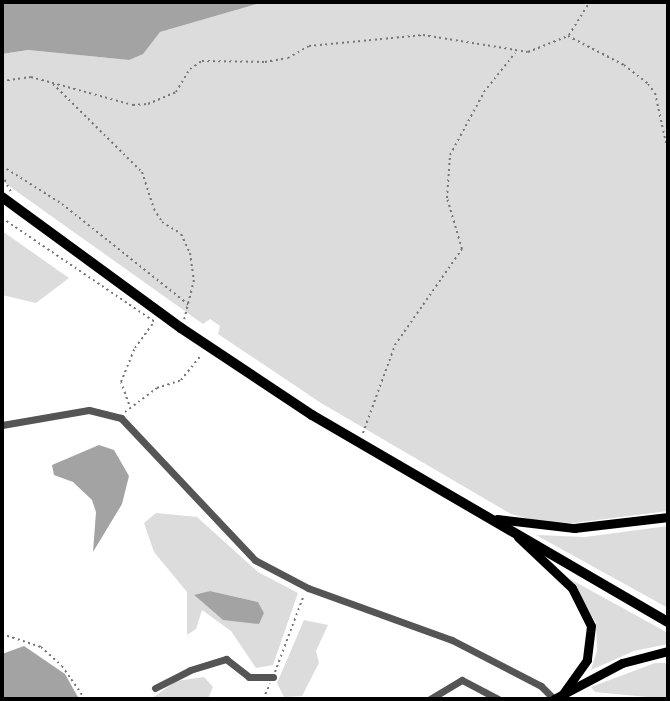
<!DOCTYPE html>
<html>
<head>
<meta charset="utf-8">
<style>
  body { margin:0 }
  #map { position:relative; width:670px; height:701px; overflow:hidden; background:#fff; font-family:"Sofia Sans Condensed",sans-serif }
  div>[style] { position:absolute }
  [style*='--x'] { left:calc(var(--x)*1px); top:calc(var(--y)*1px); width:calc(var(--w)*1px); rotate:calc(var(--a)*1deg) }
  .green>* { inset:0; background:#dcdcdc }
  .water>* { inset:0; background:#a3a3a3 }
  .path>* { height:2px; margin-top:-1px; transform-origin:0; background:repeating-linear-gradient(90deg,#777 0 2px,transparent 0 5.5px) }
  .minor>* { height:7px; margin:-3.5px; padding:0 3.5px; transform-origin:3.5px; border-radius:3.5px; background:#555 }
  .major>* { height:9px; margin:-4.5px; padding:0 4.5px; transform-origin:4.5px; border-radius:4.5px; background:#000 }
  .highway>* { height:10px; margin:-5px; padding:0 5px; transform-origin:5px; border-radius:5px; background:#000 }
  span { translate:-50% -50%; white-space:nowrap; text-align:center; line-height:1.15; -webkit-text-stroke:5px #fff; paint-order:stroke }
  .frame { position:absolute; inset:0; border:4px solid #000; pointer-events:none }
</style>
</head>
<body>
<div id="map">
  <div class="green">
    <i style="clip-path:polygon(264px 2px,668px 2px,668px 511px,574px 523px,540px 522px,511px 514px,321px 403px,218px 334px,220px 326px,210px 319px,203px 324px,2px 181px,2px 54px,28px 50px,129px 60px,160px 32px)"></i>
    <i style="clip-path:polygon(2px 231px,69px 278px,36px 303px,2px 295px)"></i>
    <i style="clip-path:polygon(evenodd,156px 513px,197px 517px,258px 572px,298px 593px,273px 665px,256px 668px,231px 631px,202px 610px,196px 629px,187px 635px,187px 592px,154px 552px,144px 523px,156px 513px,210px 591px,258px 602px,264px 613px,223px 620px,195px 596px,210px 591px)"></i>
    <i style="clip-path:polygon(668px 526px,668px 608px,536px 535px,585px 537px)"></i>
    <i style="clip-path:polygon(570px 579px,668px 633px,668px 644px,634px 651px,591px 670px,597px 651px,596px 623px)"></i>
    <i style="clip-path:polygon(304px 620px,328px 625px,316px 651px,319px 663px,302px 696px,284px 697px,277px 683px)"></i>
    <i style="clip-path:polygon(655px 663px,668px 663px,668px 699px,595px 692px,591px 687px)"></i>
    <i style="clip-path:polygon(204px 677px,213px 687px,208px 699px,151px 699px,176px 681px)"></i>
  </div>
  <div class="water">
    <i style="clip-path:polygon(2px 2px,264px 2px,160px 32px,143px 54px,129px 60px,28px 50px,2px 54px)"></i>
    <i style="clip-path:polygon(99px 445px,114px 450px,129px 476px,122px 504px,93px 552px,96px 512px,92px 500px,73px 482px,54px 475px,52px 465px)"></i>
    <i style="clip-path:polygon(210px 591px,258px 602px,264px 613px,259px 624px,223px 620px,194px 595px)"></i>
    <i style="clip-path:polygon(24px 646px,65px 674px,79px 699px,2px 699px,2px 654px)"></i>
  </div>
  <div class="path">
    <i style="--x:569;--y:35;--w:39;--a:-58"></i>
    <i style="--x:2;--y:81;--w:29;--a:-8"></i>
    <i style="--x:31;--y:77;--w:106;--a:15.4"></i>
    <i style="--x:133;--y:105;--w:15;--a:-4"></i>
    <i style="--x:148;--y:104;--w:30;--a:-23"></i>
    <i style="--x:176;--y:92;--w:27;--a:-59"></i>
    <i style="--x:190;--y:69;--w:14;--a:-34"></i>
    <i style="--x:202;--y:61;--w:63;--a:0.9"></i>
    <i style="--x:265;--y:62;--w:23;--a:-10"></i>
    <i style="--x:288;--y:58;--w:24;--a:-30"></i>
    <i style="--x:309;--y:46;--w:115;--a:-5.5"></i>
    <i style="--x:423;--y:35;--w:106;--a:9.2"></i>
    <i style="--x:528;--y:52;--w:43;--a:-21.8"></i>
    <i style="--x:568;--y:36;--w:63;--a:27.4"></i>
    <i style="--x:624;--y:65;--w:31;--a:38"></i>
    <i style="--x:648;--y:84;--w:11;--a:52"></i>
    <i style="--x:655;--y:93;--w:60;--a:77.6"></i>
    <i style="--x:53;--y:84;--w:125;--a:44.7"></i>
    <i style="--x:142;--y:172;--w:39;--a:72"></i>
    <i style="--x:154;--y:209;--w:15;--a:58"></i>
    <i style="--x:162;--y:222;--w:22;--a:32"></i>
    <i style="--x:181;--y:234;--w:21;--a:65"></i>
    <i style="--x:190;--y:253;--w:27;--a:82"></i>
    <i style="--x:194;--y:280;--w:41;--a:104"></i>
    <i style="--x:2;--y:166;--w:71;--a:32.3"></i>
    <i style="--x:62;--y:204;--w:162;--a:38.5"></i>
    <i style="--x:668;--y:172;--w:27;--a:90"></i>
    <i style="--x:2;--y:175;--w:19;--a:62"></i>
    <i style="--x:2;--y:218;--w:185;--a:34.2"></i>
    <i style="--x:129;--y:404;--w:23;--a:-110"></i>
    <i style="--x:121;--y:382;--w:37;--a:-68"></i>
    <i style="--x:135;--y:348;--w:31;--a:-54"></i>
    <i style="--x:125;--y:412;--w:40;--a:-37"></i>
    <i style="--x:157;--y:388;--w:25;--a:-18"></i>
    <i style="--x:181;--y:380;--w:33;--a:-51"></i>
    <i style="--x:363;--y:433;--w:94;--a:-70"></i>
    <i style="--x:395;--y:345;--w:117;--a:-55.1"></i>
    <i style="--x:462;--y:249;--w:53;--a:-106.4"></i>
    <i style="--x:447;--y:198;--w:43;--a:-86"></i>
    <i style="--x:450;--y:155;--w:72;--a:-61.6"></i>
    <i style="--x:484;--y:92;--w:50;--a:-51.5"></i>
    <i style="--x:2;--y:634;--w:41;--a:18.4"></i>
    <i style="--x:41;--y:647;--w:28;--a:42"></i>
    <i style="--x:62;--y:666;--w:40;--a:55.1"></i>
    <i style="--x:275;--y:672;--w:82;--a:-69.4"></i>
    <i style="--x:263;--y:699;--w:17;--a:-65"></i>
  </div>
  <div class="minor">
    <i style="--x:2;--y:425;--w:88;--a:-9.8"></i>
    <i style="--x:89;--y:410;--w:33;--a:14"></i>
    <i style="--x:121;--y:418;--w:195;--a:46.7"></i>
    <i style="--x:255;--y:560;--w:60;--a:27.8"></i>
    <i style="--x:308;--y:588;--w:153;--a:19.9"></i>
    <i style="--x:452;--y:640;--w:100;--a:27.3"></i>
    <i style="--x:541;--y:686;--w:18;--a:45"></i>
    <i style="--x:155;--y:688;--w:39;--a:-27"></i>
    <i style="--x:190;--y:670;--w:38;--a:-17"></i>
    <i style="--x:226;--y:659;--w:29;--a:38"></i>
    <i style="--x:249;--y:677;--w:24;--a:0"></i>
    <i style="--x:430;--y:699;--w:37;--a:-31"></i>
    <i style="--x:462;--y:680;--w:41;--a:27.8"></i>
  </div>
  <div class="major">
    <i style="--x:497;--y:519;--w:78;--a:6.7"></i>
    <i style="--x:574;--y:528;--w:95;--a:-6.7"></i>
    <i style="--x:518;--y:537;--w:74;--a:43.4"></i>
    <i style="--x:572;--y:588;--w:42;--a:63.4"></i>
    <i style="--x:591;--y:626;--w:34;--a:97"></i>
    <i style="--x:587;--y:660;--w:43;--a:125.5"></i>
    <i style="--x:554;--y:699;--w:77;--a:-27.9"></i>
    <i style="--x:622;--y:663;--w:48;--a:-14.6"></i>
  </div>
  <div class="highway">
    <i style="--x:2;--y:197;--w:222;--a:36.2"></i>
    <i style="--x:181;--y:328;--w:157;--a:33.6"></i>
    <i style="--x:312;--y:415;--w:412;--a:30.2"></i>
  </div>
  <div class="frame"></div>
</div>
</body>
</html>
